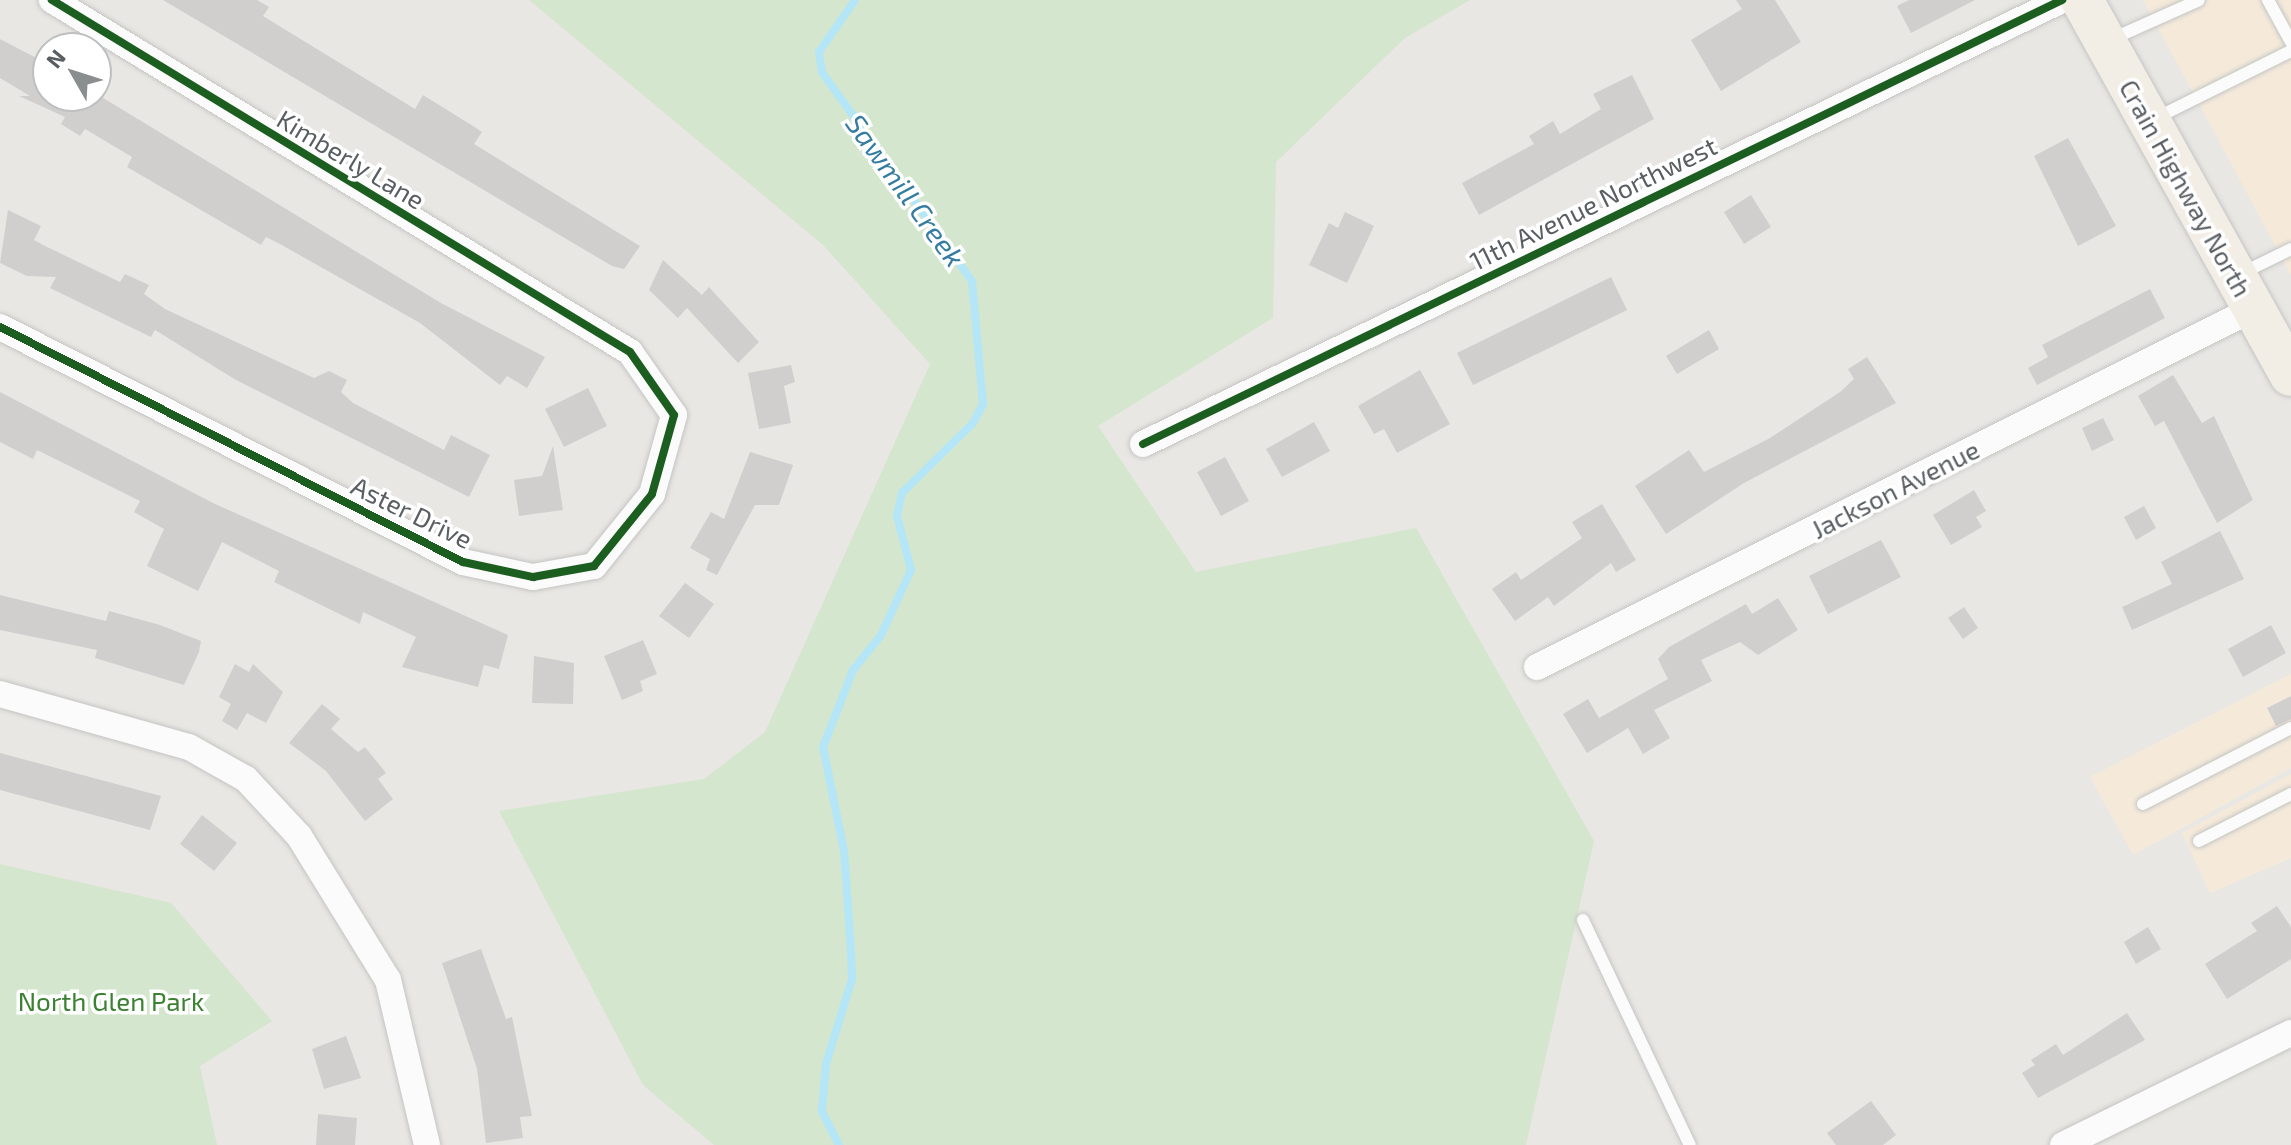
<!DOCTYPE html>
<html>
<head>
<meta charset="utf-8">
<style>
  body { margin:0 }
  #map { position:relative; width:2291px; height:1145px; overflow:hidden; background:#e9e7e3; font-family:"Exo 2",sans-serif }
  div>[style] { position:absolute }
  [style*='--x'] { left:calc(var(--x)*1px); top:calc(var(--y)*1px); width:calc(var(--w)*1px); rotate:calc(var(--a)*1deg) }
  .commercial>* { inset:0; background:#f5eada }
  .green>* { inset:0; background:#d4e6cd }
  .stream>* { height:8px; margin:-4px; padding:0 4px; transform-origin:4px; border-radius:4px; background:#b4e6f7 }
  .building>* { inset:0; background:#d1cfcd }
  .roads { filter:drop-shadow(0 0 2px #c4c5c4) drop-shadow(0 0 2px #c4c5c4) }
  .service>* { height:12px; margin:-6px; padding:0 6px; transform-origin:6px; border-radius:6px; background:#fcfbfb }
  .minor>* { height:26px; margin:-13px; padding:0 13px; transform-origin:13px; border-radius:13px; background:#fcfbfb }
  .primary>* { height:42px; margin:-21px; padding:0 21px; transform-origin:21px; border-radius:21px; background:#f2eee6 }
  .cycleway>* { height:8px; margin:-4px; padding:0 4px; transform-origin:4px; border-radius:4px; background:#1b5e20 }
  span { translate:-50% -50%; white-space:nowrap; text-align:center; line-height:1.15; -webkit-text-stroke:7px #fff; paint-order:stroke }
  .street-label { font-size:26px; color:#595e62 }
  .park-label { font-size:26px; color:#3b8131 }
  .water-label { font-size:28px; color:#357ca1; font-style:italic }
  .north { position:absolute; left:32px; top:32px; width:80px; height:80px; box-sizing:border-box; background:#fff; border:2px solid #bdbfc0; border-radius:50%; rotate:309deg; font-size:22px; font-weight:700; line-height:32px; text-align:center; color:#595e62 }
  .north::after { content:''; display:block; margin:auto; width:28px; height:36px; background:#8b8e8f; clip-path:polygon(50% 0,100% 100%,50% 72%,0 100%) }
</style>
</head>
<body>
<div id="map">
  <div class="commercial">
    <i style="clip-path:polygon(2143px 0,2291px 0,2291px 275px)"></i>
    <i style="clip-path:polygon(2291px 674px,2291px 768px,2133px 855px,2090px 777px)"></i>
    <i style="clip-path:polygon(2291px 774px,2291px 858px,2210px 893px,2182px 833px)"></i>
  </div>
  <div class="green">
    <i style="clip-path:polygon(529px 0,1470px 0,1405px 38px,1276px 162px,1273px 318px,1098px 426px,1196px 572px,1416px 528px,1594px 841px,1526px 1145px,714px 1145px,643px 1085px,499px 811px,704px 779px,765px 732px,930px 364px,823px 245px)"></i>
    <i style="clip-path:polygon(0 864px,171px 903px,272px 1021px,200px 1066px,217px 1145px,0 1145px)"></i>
  </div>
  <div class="stream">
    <i style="--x:839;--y:1145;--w:38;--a:-117"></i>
    <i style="--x:822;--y:1111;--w:47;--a:-85.1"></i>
    <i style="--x:826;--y:1064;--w:89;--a:-73"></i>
    <i style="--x:852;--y:979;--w:29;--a:-92"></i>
    <i style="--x:851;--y:950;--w:99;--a:-94"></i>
    <i style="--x:844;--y:851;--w:106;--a:-101.4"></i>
    <i style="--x:823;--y:747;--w:83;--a:-68.7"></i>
    <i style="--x:853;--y:670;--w:45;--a:-51.3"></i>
    <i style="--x:881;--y:635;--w:72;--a:-65.2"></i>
    <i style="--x:911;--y:570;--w:56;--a:-104.5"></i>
    <i style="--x:897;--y:516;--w:24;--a:-78"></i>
    <i style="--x:902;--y:493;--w:100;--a:-44.6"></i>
    <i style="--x:973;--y:423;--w:21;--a:-62"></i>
    <i style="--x:983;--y:404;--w:123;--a:-95.1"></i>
    <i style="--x:972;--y:281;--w:257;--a:-125.7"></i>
    <i style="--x:822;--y:72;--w:20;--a:-99"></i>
    <i style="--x:819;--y:52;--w:63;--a:-55.3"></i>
  </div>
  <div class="building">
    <i style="clip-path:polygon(163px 0,257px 0,269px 7px,263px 16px,415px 109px,423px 95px,473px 126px,482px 132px,474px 144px,640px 246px,624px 269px,612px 266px)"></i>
    <i style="clip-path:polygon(1736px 0,1775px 0,1801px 42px,1721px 91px,1691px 40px,1742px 9px)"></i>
    <i style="clip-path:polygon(1909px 0,1975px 0,1911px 33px,1897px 6px)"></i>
    <i style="clip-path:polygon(0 39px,48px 64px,48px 96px,100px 96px,441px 303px,545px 357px,527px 388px,507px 376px,500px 385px,420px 323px,280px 244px,266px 237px,261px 245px,127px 167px,132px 157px,85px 129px,80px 136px,61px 124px,65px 117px,19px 96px,30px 96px,0 78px)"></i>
    <i style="clip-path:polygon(1632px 75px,1654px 119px,1479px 215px,1462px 183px,1534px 144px,1529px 136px,1553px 121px,1560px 134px,1601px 109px,1593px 94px)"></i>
    <i style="clip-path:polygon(2068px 138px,2116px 226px,2078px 246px,2034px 156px)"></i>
    <i style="clip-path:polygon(1751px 195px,1771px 227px,1744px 244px,1724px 212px)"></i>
    <i style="clip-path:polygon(8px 210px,41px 226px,34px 240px,43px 245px,120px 282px,125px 274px,149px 285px,144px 294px,165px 309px,314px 378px,329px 371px,347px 380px,341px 392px,353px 403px,444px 450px,451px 435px,490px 455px,469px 497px,236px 380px,155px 330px,151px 337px,50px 288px,56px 277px,27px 276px,0 263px)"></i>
    <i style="clip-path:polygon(1345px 212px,1374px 226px,1347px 283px,1309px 265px,1329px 223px,1338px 228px)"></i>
    <i style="clip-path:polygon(663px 260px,702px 295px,709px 287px,759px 342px,738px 363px,687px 308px,678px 318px,649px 290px)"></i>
    <i style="clip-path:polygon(1611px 277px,1627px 310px,1473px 385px,1457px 353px)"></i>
    <i style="clip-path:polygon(2150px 289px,2165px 318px,2037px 385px,2028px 368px,2048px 357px,2042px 345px)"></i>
    <i style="clip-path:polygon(1709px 330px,1719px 349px,1677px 374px,1666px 356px)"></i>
    <i style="clip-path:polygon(1867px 357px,1896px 403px,1744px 483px,1666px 534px,1635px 486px,1689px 450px,1704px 472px,1770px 438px,1840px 392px,1854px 379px,1848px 369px)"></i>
    <i style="clip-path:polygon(791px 365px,795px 382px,784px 386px,791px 423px,759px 429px,748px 373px)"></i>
    <i style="clip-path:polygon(1420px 370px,1450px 424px,1397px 453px,1384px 429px,1374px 434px,1358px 406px)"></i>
    <i style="clip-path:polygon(2173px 375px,2202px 423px,2214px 416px,2253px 500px,2217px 523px,2164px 421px,2155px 426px,2138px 396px)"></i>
    <i style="clip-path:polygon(588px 388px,607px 426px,564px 447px,545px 409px)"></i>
    <i style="clip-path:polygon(0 392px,213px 503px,508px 635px,499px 669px,484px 665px,478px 687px,402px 667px,416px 637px,363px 612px,360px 624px,274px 582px,279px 571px,222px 542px,198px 591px,147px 566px,164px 529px,134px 512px,140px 501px,37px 450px,33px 459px,0 442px)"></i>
    <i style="clip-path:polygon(2103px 418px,2114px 440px,2092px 451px,2082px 428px)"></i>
    <i style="clip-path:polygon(1314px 422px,1330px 451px,1282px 477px,1266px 449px)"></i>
    <i style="clip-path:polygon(553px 446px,563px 510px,519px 516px,514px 480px,542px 476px)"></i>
    <i style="clip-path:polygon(750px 452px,793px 465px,779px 505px,755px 505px,717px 575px,706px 570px,710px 559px,690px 548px,711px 512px,724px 519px)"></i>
    <i style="clip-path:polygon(1225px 457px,1249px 501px,1221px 516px,1197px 472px)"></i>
    <i style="clip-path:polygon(1974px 490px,1986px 511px,1976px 517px,1982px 527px,1951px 545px,1933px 515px)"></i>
    <i style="clip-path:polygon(1602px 504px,1636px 560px,1616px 572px,1611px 563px,1554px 606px,1548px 597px,1515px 621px,1492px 589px,1516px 572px,1521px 580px,1582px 538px,1572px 522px)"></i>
    <i style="clip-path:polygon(2144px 506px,2156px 528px,2136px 540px,2124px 517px)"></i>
    <i style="clip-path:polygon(2220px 531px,2244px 579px,2132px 630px,2122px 607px,2172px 584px,2161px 562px)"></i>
    <i style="clip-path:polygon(1881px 540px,1901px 577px,1828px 614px,1809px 576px)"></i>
    <i style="clip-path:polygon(685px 583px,714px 604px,689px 638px,659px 616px)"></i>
    <i style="clip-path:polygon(0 595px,106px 621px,109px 611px,160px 625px,201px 641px,199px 652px,184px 685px,95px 658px,97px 650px,0 630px)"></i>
    <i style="clip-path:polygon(1778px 598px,1798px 630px,1758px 655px,1740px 642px,1701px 660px,1712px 681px,1654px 710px,1670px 738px,1643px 754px,1628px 728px,1587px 753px,1563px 714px,1588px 699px,1599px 718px,1668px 679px,1658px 659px,1669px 647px,1746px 604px,1752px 614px)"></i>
    <i style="clip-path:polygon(1964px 607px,1978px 628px,1963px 639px,1948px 618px)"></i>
    <i style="clip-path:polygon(2271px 625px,2286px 653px,2243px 677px,2228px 649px)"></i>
    <i style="clip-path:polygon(643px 640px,657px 674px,640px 681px,643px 691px,622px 700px,604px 656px)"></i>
    <i style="clip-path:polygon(534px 656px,574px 663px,573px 704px,532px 703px)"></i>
    <i style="clip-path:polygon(235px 664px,249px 672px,253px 664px,283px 692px,266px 723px,247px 713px,237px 730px,222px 721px,231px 704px,219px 697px)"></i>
    <i style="clip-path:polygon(2291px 696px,2291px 719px,2276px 726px,2267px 708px)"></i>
    <i style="clip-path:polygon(322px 704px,340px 719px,331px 729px,358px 752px,365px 747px,386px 773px,378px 779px,393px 799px,365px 821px,326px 771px,289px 743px)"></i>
    <i style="clip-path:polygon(0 753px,161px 796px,150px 830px,0 790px)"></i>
    <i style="clip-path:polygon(202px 815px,237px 843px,214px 871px,180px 844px)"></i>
    <i style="clip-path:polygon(2277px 906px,2291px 927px,2291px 959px,2227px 999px,2205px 964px,2257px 931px,2251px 923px)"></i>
    <i style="clip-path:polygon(2148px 927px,2161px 949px,2136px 964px,2124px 942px)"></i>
    <i style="clip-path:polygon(481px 949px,506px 1019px,512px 1017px,532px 1116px,520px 1117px,523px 1138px,486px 1143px,477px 1069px,442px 963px)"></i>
    <i style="clip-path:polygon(2127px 1013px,2145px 1040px,2038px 1098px,2022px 1073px,2035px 1065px,2031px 1060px,2056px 1044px,2063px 1055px)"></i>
    <i style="clip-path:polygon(346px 1036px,361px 1078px,324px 1089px,312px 1049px)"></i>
    <i style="clip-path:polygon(1871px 1101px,1896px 1135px,1883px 1145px,1836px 1145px,1827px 1133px)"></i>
    <i style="clip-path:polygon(318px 1114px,357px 1118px,355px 1145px,316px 1145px)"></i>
  </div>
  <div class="roads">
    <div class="service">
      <i style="--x:2268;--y:0;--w:48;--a:61.3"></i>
      <i style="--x:2112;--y:39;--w:95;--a:-24.1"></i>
      <i style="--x:2154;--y:119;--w:153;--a:-26.4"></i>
      <i style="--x:2240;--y:274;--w:57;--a:-26.1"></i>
      <i style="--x:2143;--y:804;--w:166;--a:-27.2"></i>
      <i style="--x:2199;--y:841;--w:103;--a:-27.1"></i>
      <i style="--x:1583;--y:920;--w:249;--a:64.6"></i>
    </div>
    <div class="minor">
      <i style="--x:0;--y:327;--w:519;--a:26.91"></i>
      <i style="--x:463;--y:562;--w:72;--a:12.1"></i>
      <i style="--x:533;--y:577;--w:62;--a:-10.2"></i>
      <i style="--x:594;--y:566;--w:92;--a:-51.1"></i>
      <i style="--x:652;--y:494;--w:82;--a:-74.4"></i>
      <i style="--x:674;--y:415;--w:77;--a:-124.9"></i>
      <i style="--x:630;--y:352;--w:677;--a:-148.66"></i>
      <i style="--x:1143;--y:444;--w:1021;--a:-25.79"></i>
      <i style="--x:1537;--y:667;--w:801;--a:-26.57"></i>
      <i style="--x:0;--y:694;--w:196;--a:15.7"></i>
      <i style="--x:189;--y:747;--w:65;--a:29.3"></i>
      <i style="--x:246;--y:779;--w:78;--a:47.1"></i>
      <i style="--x:299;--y:836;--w:169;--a:58.3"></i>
      <i style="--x:388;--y:980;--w:170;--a:76.7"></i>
      <i style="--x:2063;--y:1145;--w:254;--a:-26.2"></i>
    </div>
    <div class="primary">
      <i style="--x:2082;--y:0;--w:429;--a:60.9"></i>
    </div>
  </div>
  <div class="cycleway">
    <i style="--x:0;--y:327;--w:519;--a:26.91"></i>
    <i style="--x:463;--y:562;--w:72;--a:12.1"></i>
    <i style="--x:533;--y:577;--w:62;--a:-10.2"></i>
    <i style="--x:594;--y:566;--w:92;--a:-51.1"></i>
    <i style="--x:652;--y:494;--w:82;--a:-74.4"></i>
    <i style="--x:674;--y:415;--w:77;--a:-124.9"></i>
    <i style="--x:630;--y:352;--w:677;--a:-148.66"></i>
    <i style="--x:1143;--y:444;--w:1021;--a:-25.79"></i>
  </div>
  <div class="street-label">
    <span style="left:351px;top:159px;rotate:31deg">Kimberly Lane</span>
    <span style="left:2186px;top:188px;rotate:61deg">Crain Highway North</span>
    <span style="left:1593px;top:203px;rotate:-26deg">11th Avenue Northwest</span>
    <span style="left:1895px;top:489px;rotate:-27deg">Jackson Avenue</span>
    <span style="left:412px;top:512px;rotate:26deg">Aster Drive</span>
  </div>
  <div class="park-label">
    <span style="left:111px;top:1001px">North Glen Park</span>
  </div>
  <div class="water-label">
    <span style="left:906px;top:190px;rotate:54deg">Sawmill Creek</span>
  </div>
  <div class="north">N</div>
</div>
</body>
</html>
